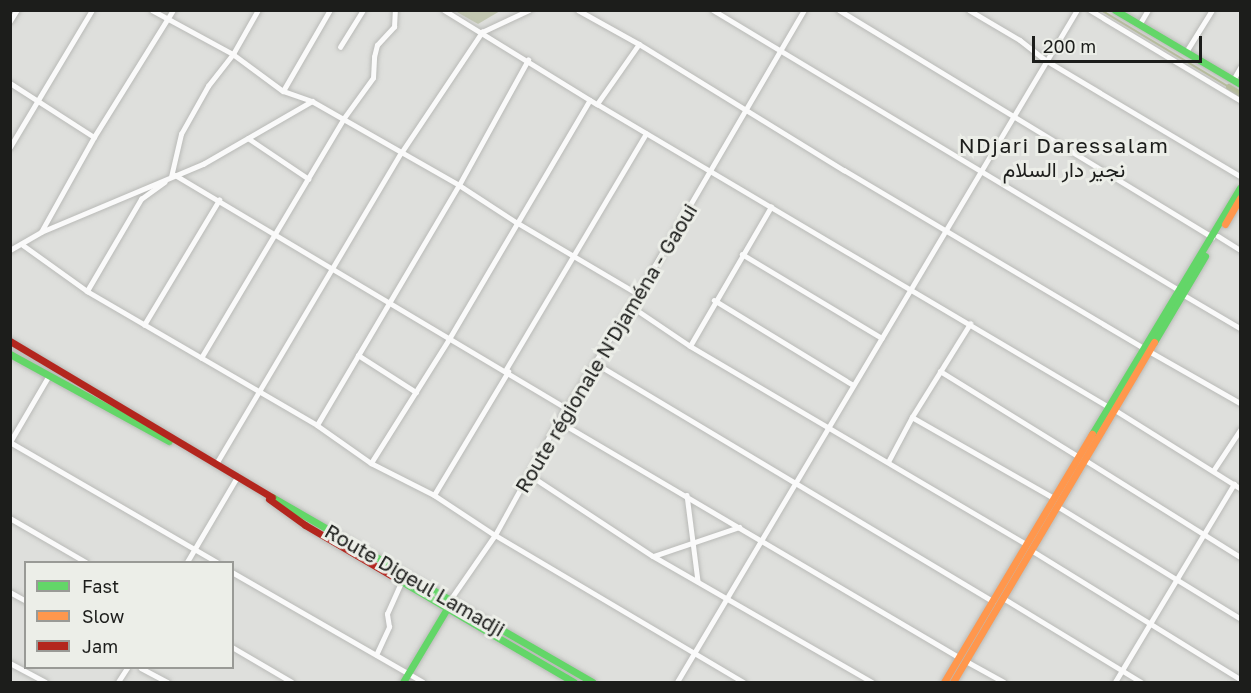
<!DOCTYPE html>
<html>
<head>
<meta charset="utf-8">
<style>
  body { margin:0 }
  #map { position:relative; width:1251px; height:693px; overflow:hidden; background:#dedfdc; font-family:"Golos Text",Vazirmatn,sans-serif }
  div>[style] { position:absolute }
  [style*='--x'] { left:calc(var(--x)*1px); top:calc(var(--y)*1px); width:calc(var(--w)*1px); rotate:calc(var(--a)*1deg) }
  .green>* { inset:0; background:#c2c7b1 }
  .stream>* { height:1.5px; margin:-0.75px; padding:0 0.75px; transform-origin:0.75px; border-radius:0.75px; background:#b5bd92 }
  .canal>* { height:6px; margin:-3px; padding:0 3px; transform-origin:3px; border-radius:3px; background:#b5bd92 }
  .roads { filter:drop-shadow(0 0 2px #b9bab7) drop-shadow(0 0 2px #b9bab7) }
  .street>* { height:4.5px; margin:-2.25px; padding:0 2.25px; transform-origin:2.25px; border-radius:2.25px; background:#fafafa }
  .fast>* { height:7px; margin:-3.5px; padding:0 3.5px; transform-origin:3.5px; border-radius:3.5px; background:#63d668 }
  .slow>* { height:7px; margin:-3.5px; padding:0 3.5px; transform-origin:3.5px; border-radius:3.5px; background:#ff974d }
  .jam>* { height:7px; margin:-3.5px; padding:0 3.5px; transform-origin:3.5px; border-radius:3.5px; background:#b3261e }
  span { translate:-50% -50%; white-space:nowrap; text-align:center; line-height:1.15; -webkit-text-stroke:6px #eceee8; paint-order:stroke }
  .street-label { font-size:20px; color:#1c1d1b }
  .neighbourhood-label { font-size:21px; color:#1c1d1b; letter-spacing:1.5px }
  .frame { position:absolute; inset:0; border:12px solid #1c1d1b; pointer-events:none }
  .legend { position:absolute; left:24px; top:561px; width:210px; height:108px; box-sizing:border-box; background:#eceee8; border:2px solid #999a96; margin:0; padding:8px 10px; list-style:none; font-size:18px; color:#1c1d1b }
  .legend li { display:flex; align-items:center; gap:12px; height:30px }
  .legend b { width:30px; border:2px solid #999a96 }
  .scale { position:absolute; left:1032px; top:36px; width:170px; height:27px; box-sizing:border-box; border:3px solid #1c1d1b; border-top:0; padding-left:8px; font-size:18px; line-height:21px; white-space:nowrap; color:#1c1d1b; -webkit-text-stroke:4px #eceee8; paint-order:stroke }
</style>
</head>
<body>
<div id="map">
  <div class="green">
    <i style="clip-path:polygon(455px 11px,500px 10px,500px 11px,478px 24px)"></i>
  </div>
  <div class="stream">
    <i style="--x:1101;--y:10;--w:149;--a:31"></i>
  </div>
  <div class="canal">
    <i style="--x:1229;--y:87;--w:13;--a:32"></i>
  </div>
  <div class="roads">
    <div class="street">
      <i style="--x:152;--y:10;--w:92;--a:28.5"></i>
      <i style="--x:233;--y:54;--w:62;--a:36.5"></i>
      <i style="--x:283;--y:91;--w:31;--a:19"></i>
      <i style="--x:312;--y:101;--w:169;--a:29.7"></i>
      <i style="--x:459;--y:185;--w:68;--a:33"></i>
      <i style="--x:516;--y:222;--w:142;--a:30.5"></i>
      <i style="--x:444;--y:10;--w:180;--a:31.6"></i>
      <i style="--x:597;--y:104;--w:595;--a:30.62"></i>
      <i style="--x:578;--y:10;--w:70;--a:29.1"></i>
      <i style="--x:639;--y:44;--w:241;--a:31.6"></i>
      <i style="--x:844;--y:170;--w:349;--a:30.7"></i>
      <i style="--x:713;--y:10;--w:544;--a:31"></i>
      <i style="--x:839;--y:10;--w:437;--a:31.3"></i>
      <i style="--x:969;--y:10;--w:59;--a:30.5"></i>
      <i style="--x:1020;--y:40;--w:34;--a:38"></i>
      <i style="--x:1047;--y:61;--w:225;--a:30.8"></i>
      <i style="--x:1090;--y:10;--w:175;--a:31"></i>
      <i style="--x:10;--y:21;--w:13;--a:-58"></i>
      <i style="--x:1139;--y:25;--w:17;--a:-59"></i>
      <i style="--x:340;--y:47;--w:44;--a:-58.1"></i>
      <i style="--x:1186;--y:52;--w:49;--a:-58.2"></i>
      <i style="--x:1233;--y:80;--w:14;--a:-60"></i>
      <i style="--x:10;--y:83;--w:100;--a:32.7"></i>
      <i style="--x:283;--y:91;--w:94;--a:-59.9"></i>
      <i style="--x:597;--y:104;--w:73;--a:-55"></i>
      <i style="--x:248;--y:138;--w:73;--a:33.9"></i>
      <i style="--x:10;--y:147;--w:160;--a:-59.1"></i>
      <i style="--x:175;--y:175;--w:457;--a:30.8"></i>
      <i style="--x:171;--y:177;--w:44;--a:-76.9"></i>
      <i style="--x:181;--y:134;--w:55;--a:-60.6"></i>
      <i style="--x:208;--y:86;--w:41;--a:-52"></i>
      <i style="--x:233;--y:54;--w:51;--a:-60.4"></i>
      <i style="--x:41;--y:232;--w:109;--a:-60.8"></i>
      <i style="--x:94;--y:137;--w:150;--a:-58.1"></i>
      <i style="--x:1218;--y:236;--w:26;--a:32"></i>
      <i style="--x:23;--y:245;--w:79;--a:35.7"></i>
      <i style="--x:87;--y:291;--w:266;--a:30.2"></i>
      <i style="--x:317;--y:425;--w:66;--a:35.1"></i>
      <i style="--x:371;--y:463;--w:71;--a:26.9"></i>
      <i style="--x:434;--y:495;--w:73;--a:33.3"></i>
      <i style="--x:495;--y:535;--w:289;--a:30.6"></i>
      <i style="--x:10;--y:250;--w:36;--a:-30"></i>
      <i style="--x:41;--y:232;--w:176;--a:-22.8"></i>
      <i style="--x:203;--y:164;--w:126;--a:-30"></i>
      <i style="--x:742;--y:254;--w:163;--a:31"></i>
      <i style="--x:87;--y:291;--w:107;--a:-59.6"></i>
      <i style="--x:141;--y:199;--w:29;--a:-36"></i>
      <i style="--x:1182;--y:294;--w:67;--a:30.4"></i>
      <i style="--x:714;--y:300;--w:163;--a:31.4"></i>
      <i style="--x:631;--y:306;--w:71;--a:34.1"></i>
      <i style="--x:690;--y:346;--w:161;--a:-59.8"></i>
      <i style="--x:144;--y:325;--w:146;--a:-59"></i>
      <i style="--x:690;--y:346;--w:390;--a:30.5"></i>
      <i style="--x:1149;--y:351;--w:105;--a:29.7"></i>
      <i style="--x:358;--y:355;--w:69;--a:32.5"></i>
      <i style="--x:201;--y:358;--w:279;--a:-59.2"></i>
      <i style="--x:344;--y:118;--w:49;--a:-54.1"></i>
      <i style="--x:373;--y:78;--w:21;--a:-87"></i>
      <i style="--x:374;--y:57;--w:12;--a:-76"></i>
      <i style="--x:377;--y:45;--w:25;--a:-47"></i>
      <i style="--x:394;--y:27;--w:17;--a:-87"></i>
      <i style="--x:595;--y:363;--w:464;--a:30.9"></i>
      <i style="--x:505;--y:371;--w:276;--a:-59.3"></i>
      <i style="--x:940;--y:371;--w:163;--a:31.7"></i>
      <i style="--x:1115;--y:410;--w:147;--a:32"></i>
      <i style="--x:912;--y:417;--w:163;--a:29.7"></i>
      <i style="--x:558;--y:421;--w:465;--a:30.5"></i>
      <i style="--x:317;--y:425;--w:279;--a:-59.4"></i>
      <i style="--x:459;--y:185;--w:143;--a:-61.1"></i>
      <i style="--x:10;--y:442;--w:239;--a:30.1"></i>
      <i style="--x:10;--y:442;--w:75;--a:-59.7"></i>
      <i style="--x:1085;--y:460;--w:183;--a:32"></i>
      <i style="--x:888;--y:462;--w:51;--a:-61.9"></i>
      <i style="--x:912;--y:417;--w:110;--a:-58.1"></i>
      <i style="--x:371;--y:463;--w:146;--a:-57.8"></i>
      <i style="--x:449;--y:339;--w:277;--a:-59.5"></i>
      <i style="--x:216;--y:464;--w:362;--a:-59.3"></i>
      <i style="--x:401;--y:153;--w:146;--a:-56.2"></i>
      <i style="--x:482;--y:32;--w:52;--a:-25.1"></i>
      <i style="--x:1213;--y:471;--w:49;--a:-56.6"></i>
      <i style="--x:528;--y:474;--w:149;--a:33.3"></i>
      <i style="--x:653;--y:556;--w:253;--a:29.9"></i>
      <i style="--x:434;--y:495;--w:144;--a:-59"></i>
      <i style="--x:687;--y:495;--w:87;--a:82.7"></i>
      <i style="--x:1057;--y:506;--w:215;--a:31.5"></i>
      <i style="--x:10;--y:518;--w:88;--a:30.1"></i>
      <i style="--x:1031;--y:550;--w:246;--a:31.7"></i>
      <i style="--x:654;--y:556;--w:90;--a:-18.8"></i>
      <i style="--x:187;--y:562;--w:99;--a:-59.5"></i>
      <i style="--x:232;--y:572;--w:220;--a:29.9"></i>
      <i style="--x:10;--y:592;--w:18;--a:29"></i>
      <i style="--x:1003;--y:598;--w:162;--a:31.3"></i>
      <i style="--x:450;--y:600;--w:79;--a:-55.3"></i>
      <i style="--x:495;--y:535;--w:130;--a:-61.1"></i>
      <i style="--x:558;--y:421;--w:150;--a:-57.8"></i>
      <i style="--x:638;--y:294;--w:329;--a:-59.7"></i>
      <i style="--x:232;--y:647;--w:69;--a:30.3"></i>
      <i style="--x:376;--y:655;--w:31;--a:-65"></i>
      <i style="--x:389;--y:627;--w:13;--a:-99"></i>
      <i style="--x:387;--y:614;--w:35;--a:-66"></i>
      <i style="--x:966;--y:661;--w:43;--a:28.9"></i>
      <i style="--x:10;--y:663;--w:40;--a:28"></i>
      <i style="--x:141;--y:668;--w:30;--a:28"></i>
      <i style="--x:118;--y:682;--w:17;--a:-57"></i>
      <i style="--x:677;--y:682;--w:782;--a:-59.24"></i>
      <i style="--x:1115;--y:682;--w:231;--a:-59"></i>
    </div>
    <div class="fast">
      <i style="--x:1115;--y:10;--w:145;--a:30.6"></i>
      <i style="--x:1154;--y:342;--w:100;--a:-59.3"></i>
      <i style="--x:10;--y:354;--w:181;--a:28.7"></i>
      <i style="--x:1092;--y:434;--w:287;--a:-59"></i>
      <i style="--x:272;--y:497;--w:370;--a:30"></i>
      <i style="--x:401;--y:581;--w:200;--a:30.3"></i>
      <i style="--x:403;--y:682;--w:90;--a:-59.1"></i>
    </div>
    <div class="slow">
      <i style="--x:1225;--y:224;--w:30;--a:-60"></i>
      <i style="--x:944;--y:682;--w:289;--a:-59.2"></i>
      <i style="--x:953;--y:682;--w:395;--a:-59.4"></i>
    </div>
    <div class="jam">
      <i style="--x:10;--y:341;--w:305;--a:30.8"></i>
      <i style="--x:269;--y:499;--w:44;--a:35.8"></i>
      <i style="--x:305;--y:525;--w:111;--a:30.3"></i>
    </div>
  </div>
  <div class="street-label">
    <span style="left:606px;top:348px;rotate:-59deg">Route régionale N'Djaména - Gaoui</span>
    <span style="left:415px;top:580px;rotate:30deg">Route Digeul Lamadji</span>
  </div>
  <div class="neighbourhood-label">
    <span style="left:1064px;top:157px">NDjari Daressalam<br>نجير دار السلام</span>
  </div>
  <div class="frame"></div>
  <ul class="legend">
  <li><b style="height:8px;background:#63d668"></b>Fast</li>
  <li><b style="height:8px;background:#ff974d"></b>Slow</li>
  <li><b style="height:8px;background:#b3261e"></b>Jam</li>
  </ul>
  <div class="scale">200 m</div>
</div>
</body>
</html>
